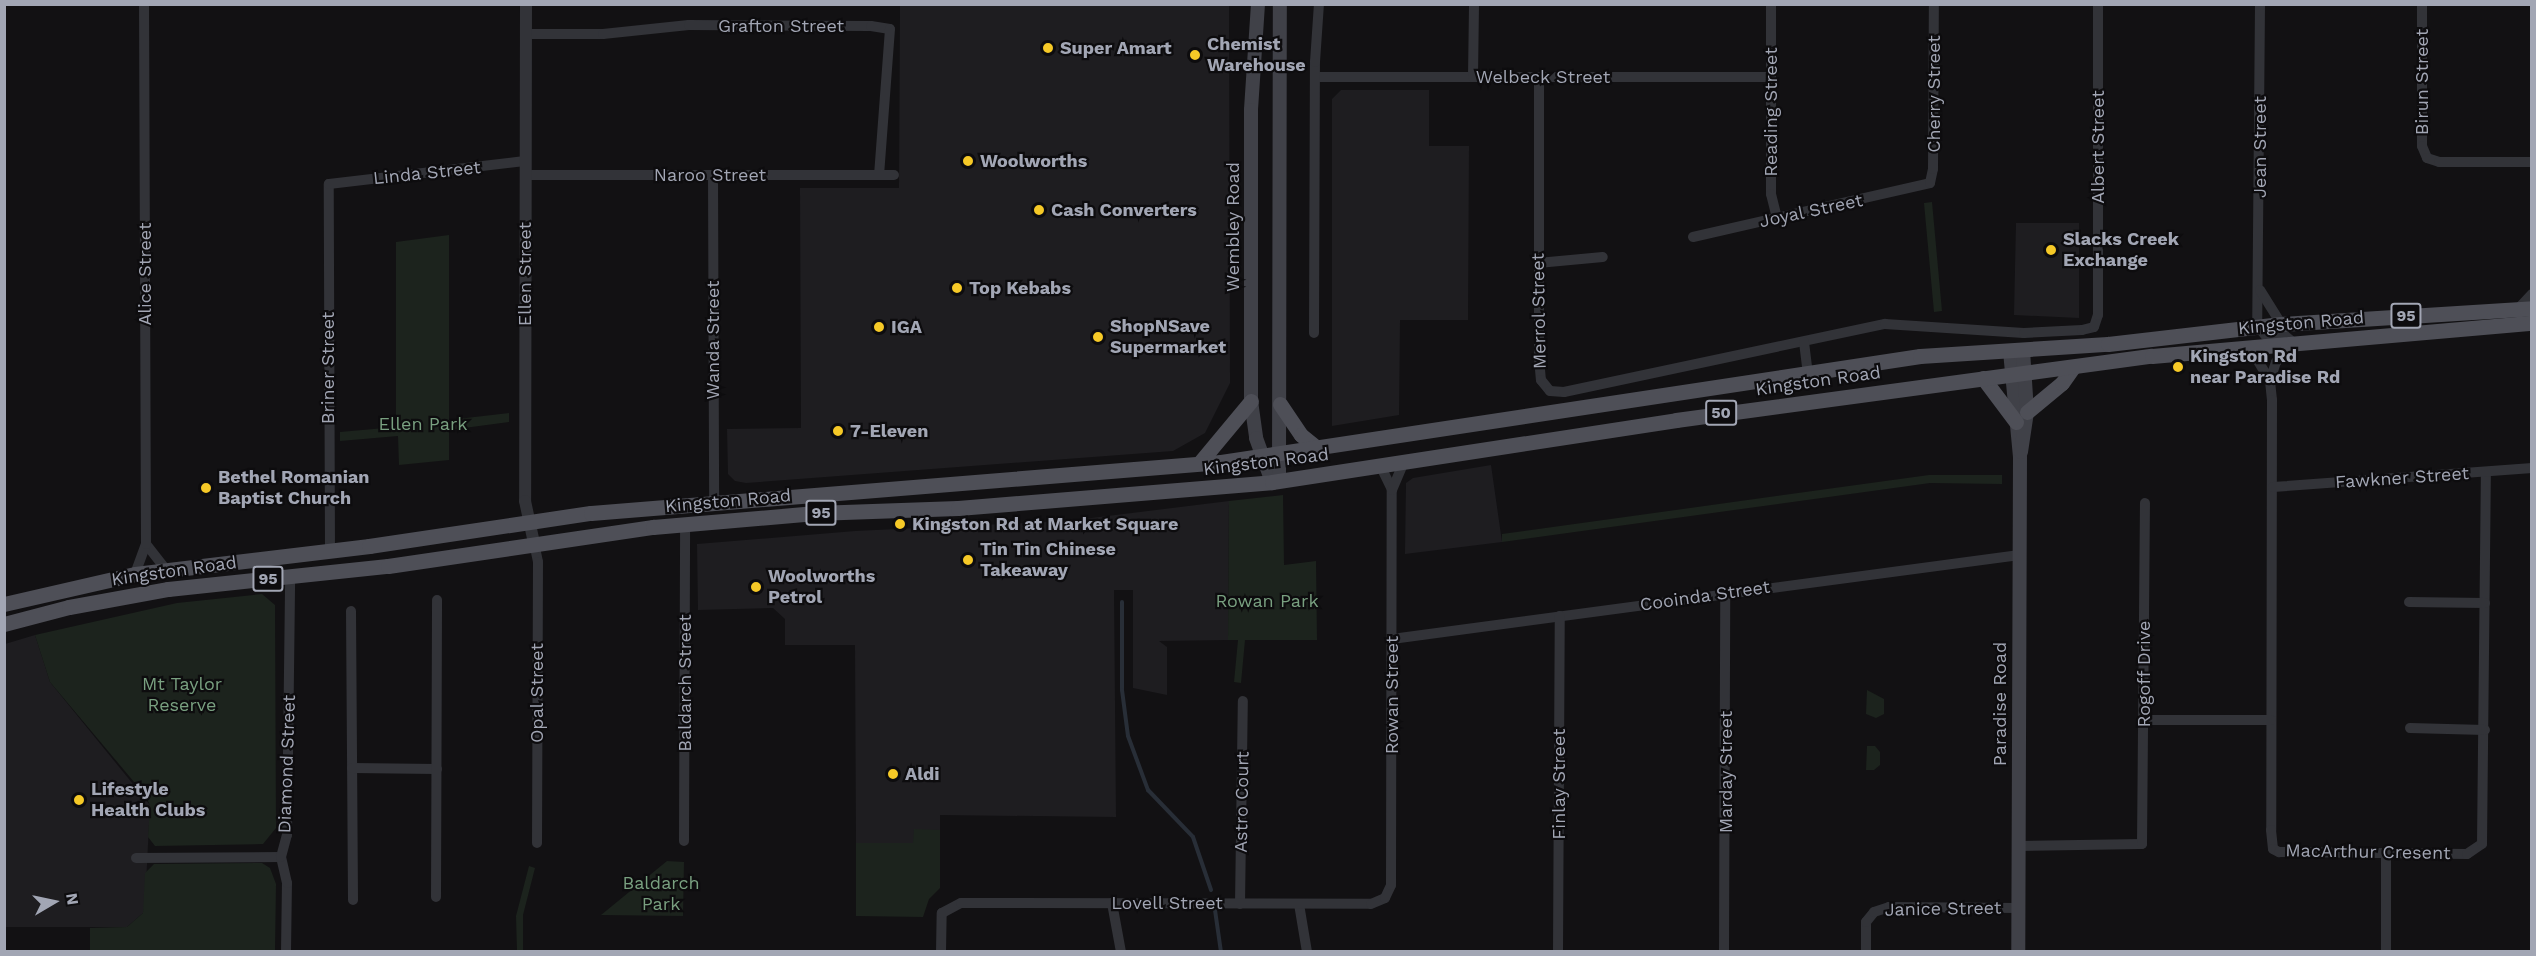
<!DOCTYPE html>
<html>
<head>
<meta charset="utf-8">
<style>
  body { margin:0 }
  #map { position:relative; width:2536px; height:956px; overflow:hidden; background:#121113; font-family:"Work Sans",sans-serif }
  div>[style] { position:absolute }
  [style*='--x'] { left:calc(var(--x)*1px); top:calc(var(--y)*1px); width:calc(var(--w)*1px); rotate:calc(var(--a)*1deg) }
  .built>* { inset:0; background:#1e1d20 }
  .green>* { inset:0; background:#1c231d }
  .stream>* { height:4px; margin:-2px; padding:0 2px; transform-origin:2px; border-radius:2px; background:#282e37 }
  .minor>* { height:10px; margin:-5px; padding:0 5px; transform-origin:5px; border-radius:5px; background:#323338 }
  .tertiary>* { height:12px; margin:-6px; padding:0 6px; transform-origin:6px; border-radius:6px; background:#323338 }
  .secondary>* { height:14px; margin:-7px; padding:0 7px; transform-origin:7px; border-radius:7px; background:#404148 }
  .primary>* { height:15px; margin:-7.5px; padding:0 7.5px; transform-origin:7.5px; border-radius:7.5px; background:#4e4f57 }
  .dots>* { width:16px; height:16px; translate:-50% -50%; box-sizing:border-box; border:3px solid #0d0c0e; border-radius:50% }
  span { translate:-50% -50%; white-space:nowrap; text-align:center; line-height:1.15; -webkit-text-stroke:4.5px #0d0c0e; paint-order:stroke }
  .shield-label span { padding:2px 4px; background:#0d0c0e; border:2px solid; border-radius:4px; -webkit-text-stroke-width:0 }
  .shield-label { font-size:16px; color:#a2a6b4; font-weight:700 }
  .street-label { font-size:18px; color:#a2a6b4 }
  .poi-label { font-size:18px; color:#a2a6b4; font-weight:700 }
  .left { translate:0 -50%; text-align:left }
  .park-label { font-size:18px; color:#79a080 }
  .frame { position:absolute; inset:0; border:6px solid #a2a6b4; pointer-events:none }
  .north { position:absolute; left:24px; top:872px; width:60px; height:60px; -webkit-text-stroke:4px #0d0c0e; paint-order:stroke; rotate:81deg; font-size:16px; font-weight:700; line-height:24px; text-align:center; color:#a2a6b4 }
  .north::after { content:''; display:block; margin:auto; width:21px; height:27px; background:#a2a6b4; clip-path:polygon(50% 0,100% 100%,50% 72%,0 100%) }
</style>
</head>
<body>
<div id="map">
  <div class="built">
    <i style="clip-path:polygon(900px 5px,1229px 5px,1230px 383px,1205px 433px,1173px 451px,746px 483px,735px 481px,728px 474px,727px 429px,801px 428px,800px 188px,899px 188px)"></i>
    <i style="clip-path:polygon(1341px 90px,1429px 90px,1429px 146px,1469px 146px,1468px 320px,1400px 320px,1399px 415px,1332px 426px,1332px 99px)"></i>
    <i style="clip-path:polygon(2016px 223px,2079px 223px,2079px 318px,2014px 315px)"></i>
    <i style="clip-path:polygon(1491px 465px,1502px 542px,1405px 554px,1406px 483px,1413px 478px)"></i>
    <i style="clip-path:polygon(1229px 501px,1228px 640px,1159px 641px,1167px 647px,1167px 695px,1133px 688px,1133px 590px,1114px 590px,1116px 817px,940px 815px,940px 830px,914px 830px,914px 843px,856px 843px,855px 645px,785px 645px,785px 619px,773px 608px,698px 610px,697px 544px,855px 531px,1067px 521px)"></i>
    <i style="clip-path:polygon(35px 635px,50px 682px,150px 805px,145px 904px,143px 913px,127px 927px,5px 927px,5px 644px)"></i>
  </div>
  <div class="green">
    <i style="clip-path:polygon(1932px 202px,1942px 311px,1934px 312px,1924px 203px)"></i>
    <i style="clip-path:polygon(449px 235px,449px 420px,509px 413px,509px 422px,449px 430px,449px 460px,399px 465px,398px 436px,340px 441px,340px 432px,396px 427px,396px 242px)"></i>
    <i style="clip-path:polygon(1929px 475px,2002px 475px,2002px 484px,1930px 483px,1502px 542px,1502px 534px)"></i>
    <i style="clip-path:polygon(1283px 495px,1284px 565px,1316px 561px,1317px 640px,1245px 640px,1241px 683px,1234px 682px,1238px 640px,1228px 640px,1229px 501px)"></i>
    <i style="clip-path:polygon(262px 594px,275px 605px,276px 828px,263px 844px,155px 846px,148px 837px,150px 805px,145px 795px,50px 682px,35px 635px,177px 603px)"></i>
    <i style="clip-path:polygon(1867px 690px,1884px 699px,1884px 714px,1876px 718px,1866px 714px)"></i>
    <i style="clip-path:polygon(1867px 746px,1875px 746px,1880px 752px,1880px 765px,1874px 770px,1866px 770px)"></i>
    <i style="clip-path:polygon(914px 829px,940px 830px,940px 888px,929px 899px,923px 917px,856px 916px,856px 843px,913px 843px)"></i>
    <i style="clip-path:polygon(667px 861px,684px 862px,683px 916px,601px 915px)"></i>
    <i style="clip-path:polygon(262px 863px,270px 868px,276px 884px,275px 951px,90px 951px,90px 928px,127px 927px,143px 913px,145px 873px,154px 864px)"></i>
    <i style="clip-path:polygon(529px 866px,535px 868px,523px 915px,523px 951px,517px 951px,516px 916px)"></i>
  </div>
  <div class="stream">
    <i style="--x:1122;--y:602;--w:88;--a:90"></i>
    <i style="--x:1122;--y:690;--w:46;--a:82.6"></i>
    <i style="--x:1128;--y:736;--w:58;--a:69.7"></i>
    <i style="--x:1148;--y:790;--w:65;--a:46.2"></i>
    <i style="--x:1193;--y:837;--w:56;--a:71.2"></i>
    <i style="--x:1215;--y:910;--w:42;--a:81.9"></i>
  </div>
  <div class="minor">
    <i style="--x:1771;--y:4;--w:190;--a:90"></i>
    <i style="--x:1771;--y:194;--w:25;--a:76"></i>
    <i style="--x:2260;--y:4;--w:322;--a:90.5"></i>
    <i style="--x:2257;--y:326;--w:12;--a:48"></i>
    <i style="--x:2265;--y:335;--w:19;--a:0"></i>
    <i style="--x:2284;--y:335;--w:13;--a:39"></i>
    <i style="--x:2294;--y:343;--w:26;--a:133"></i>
    <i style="--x:2276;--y:362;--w:20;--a:108"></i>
    <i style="--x:2422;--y:4;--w:142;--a:90"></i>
    <i style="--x:2422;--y:146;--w:13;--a:67"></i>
    <i style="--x:2427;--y:158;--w:13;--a:18"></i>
    <i style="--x:2439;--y:162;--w:93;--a:0"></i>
    <i style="--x:526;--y:34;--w:77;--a:0"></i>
    <i style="--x:603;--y:34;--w:86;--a:-6"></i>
    <i style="--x:689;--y:25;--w:182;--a:0.3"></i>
    <i style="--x:871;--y:26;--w:19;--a:9"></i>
    <i style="--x:890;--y:29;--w:146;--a:94.3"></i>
    <i style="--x:1315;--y:77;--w:456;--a:0"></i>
    <i style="--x:1473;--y:77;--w:73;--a:-89.2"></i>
    <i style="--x:1539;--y:77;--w:281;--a:90"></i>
    <i style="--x:1539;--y:358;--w:22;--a:85"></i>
    <i style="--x:1541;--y:380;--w:14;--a:51"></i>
    <i style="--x:1550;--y:391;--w:14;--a:4"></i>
    <i style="--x:1564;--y:392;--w:328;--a:-12"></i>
    <i style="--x:1885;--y:324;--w:139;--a:3.7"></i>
    <i style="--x:2024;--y:333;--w:58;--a:-3"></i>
    <i style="--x:2082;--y:330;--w:12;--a:-14"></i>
    <i style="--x:2094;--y:327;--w:13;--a:-72"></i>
    <i style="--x:2098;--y:315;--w:311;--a:-90"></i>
    <i style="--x:526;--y:175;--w:368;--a:0"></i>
    <i style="--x:713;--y:175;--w:329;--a:89.8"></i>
    <i style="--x:1693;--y:237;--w:243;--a:-12.8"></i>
    <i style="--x:1930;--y:183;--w:14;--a:-78"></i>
    <i style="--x:1933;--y:169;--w:165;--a:-89.7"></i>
    <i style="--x:1538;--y:263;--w:65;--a:-5.3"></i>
    <i style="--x:2260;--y:290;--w:40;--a:58"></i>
    <i style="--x:2518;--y:309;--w:21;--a:-47"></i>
    <i style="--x:1314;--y:333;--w:271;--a:-89.8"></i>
    <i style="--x:1315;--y:62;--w:58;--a:-86.1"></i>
    <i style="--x:1804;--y:342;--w:31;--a:83"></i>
    <i style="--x:2249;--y:346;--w:41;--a:59"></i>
    <i style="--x:2270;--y:381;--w:19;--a:84"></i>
    <i style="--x:2272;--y:400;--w:430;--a:90.1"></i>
    <i style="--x:2271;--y:830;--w:19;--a:84"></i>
    <i style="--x:2273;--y:849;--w:7;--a:27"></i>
    <i style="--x:2279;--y:852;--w:188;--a:0.6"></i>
    <i style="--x:2467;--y:854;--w:18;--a:-34"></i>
    <i style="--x:2482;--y:844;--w:372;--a:-89.4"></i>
    <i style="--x:1381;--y:467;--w:25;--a:64"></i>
    <i style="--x:2273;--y:487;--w:260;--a:-4.2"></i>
    <i style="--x:534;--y:543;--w:19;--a:78"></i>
    <i style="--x:538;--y:562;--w:281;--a:90.2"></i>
    <i style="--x:146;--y:544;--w:33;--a:52"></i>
    <i style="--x:330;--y:551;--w:367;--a:-90.2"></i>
    <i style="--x:329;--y:184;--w:197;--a:-6.7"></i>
    <i style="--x:135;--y:574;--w:32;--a:-70"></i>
    <i style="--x:146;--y:544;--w:540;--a:-90.21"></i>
    <i style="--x:2409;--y:602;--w:76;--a:0.8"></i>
    <i style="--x:351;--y:611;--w:289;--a:89.6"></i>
    <i style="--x:1392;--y:639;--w:633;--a:-7.63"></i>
    <i style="--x:2144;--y:720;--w:127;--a:0"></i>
    <i style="--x:2410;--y:728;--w:75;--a:1.5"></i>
    <i style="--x:352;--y:768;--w:85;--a:0.7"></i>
    <i style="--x:684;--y:841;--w:317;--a:-89.8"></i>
    <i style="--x:2018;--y:846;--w:124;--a:-0.9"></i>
    <i style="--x:2142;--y:844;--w:341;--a:-89.5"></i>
    <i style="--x:2386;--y:854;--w:98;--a:90"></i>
    <i style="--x:136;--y:858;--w:145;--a:-0.4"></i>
    <i style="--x:436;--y:897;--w:297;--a:-89.8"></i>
    <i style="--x:1112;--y:903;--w:50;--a:79.6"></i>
    <i style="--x:1240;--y:904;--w:203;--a:-89.2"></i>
    <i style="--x:1299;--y:904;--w:49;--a:80.5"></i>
    <i style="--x:286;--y:952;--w:69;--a:-89.2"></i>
    <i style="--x:287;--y:883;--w:27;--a:-103"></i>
    <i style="--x:281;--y:857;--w:23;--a:-75"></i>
    <i style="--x:287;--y:835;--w:258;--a:-89.3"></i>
    <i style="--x:941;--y:952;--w:39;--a:-89"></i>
    <i style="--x:942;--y:913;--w:21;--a:-28"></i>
    <i style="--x:961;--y:903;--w:410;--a:0.1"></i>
    <i style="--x:1371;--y:904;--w:15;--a:-23"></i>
    <i style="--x:1385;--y:898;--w:14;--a:-65"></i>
    <i style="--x:1391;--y:885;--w:395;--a:-89.9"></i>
    <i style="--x:1392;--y:490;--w:28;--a:-67"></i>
    <i style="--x:1558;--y:952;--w:336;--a:-89.7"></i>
    <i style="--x:1724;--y:952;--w:359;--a:-89.8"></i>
    <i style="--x:1866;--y:952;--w:30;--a:-90"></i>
    <i style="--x:1866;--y:922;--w:13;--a:-51"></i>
    <i style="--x:1874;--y:912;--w:16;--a:-18"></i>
    <i style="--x:1889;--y:907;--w:129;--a:0.4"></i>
  </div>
  <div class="tertiary">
    <i style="--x:526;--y:4;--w:497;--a:90.1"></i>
    <i style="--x:525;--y:501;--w:43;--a:77.9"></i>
  </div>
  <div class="secondary">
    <i style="--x:1258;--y:4;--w:106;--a:93.8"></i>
    <i style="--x:1251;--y:110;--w:291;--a:90"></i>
    <i style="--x:1251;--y:401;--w:37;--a:82"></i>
    <i style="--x:1256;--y:438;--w:47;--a:70"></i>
    <i style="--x:2010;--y:351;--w:106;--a:84.6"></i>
    <i style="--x:2020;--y:457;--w:495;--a:90.2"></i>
    <i style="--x:2021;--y:452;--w:40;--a:-81.5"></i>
    <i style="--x:2027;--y:412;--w:62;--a:-93.7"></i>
    <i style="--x:1279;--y:481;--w:477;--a:-89.9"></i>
  </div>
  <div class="primary">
    <i style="--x:1983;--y:378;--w:55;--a:53.1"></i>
    <i style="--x:1280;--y:404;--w:37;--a:56"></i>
    <i style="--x:1301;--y:435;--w:22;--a:39"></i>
    <i style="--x:2027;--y:412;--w:45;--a:-39.6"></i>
    <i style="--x:2062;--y:383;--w:19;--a:-55"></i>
    <i style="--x:1201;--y:461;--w:78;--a:-50.2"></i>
    <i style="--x:4;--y:604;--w:134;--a:-12.9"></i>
    <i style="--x:135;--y:574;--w:236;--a:-6.8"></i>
    <i style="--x:369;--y:546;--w:224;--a:-8.5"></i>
    <i style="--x:591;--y:513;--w:632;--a:-4.63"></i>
    <i style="--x:1221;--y:462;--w:707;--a:-8.62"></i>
    <i style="--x:1920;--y:356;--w:188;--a:-3.7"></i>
    <i style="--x:2108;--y:344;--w:174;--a:-6.6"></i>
    <i style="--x:2281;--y:324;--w:252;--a:-3.6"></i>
    <i style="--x:4;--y:624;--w:67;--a:-14.7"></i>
    <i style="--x:69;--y:607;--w:101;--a:-10.3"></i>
    <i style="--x:168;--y:589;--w:221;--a:-6"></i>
    <i style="--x:388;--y:566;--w:268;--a:-8.4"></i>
    <i style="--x:653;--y:527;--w:163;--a:-4.9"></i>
    <i style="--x:815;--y:513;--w:143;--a:-2"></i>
    <i style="--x:958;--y:508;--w:315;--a:-4.7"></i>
    <i style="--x:1272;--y:482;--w:409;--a:-8.7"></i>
    <i style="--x:1676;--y:420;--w:480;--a:-7.7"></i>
    <i style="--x:2152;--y:356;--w:381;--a:-5"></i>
  </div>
  <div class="dots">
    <i style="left:1048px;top:48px;background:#f6c927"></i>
    <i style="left:1195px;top:55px;background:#f6c927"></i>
    <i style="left:968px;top:161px;background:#f6c927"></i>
    <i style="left:1039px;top:210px;background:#f6c927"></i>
    <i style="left:2051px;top:250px;background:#f6c927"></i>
    <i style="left:957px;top:288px;background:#f6c927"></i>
    <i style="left:879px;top:327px;background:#f6c927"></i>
    <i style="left:1098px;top:337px;background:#f6c927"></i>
    <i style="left:2178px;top:367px;background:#f6c927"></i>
    <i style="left:838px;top:431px;background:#f6c927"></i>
    <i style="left:206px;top:488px;background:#f6c927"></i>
    <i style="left:900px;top:524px;background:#f6c927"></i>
    <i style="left:968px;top:560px;background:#f6c927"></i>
    <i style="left:756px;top:587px;background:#f6c927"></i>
    <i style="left:893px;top:774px;background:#f6c927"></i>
    <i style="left:79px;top:800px;background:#f6c927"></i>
  </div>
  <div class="shield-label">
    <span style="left:2406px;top:316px">95</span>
    <span style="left:1721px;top:413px">50</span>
    <span style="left:821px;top:513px">95</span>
    <span style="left:268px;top:579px">95</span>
  </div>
  <div class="street-label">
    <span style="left:781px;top:26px">Grafton Street</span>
    <span style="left:1543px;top:77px">Welbeck Street</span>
    <span style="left:2422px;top:82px;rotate:-90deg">Birun Street</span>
    <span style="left:1934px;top:94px;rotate:-90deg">Cherry Street</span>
    <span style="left:1771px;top:112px;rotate:-90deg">Reading Street</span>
    <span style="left:2098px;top:147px;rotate:-90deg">Albert Street</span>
    <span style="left:2260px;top:147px;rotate:-90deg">Jean Street</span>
    <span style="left:427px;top:173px;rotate:-6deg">Linda Street</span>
    <span style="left:710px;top:175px">Naroo Street</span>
    <span style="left:1811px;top:211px;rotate:-12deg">Joyal Street</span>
    <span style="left:1233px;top:227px;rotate:-90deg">Wembley Road</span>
    <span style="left:145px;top:274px;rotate:-90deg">Alice Street</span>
    <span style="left:525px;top:274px;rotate:-90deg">Ellen Street</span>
    <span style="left:1539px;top:311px;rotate:-91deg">Merrol Street</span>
    <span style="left:2301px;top:323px;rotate:-5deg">Kingston Road</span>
    <span style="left:713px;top:340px;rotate:-90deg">Wanda Street</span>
    <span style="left:328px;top:368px;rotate:-90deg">Briner Street</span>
    <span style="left:1818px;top:381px;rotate:-8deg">Kingston Road</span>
    <span style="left:1266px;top:462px;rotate:-7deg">Kingston Road</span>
    <span style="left:2402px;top:478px;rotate:-4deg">Fawkner Street</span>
    <span style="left:728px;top:501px;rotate:-5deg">Kingston Road</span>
    <span style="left:174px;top:571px;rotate:-8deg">Kingston Road</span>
    <span style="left:1705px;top:596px;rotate:-8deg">Cooinda Street</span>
    <span style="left:2144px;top:674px;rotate:-90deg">Rogoff Drive</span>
    <span style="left:685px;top:683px;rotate:-90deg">Baldarch Street</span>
    <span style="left:537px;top:693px;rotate:-90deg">Opal Street</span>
    <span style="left:1392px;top:695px;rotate:-90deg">Rowan Street</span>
    <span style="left:2000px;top:704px;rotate:-90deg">Paradise Road</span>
    <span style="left:287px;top:764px;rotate:-88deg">Diamond Street</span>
    <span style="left:1726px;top:772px;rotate:-90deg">Marday Street</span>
    <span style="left:1559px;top:784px;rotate:-90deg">Finlay Street</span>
    <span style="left:1242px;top:802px;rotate:-89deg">Astro Court</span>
    <span style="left:2368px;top:852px;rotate:1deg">MacArthur Cresent</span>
    <span style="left:1167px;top:903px">Lovell Street</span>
    <span style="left:1943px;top:909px;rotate:-1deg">Janice Street</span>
  </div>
  <div class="poi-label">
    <span class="left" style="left:1207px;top:55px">Chemist<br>Warehouse</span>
    <span class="left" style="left:1060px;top:48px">Super Amart</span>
    <span class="left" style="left:980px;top:161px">Woolworths</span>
    <span class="left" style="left:1051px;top:210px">Cash Converters</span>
    <span class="left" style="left:2063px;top:250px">Slacks Creek<br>Exchange</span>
    <span class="left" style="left:969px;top:288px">Top Kebabs</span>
    <span class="left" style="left:891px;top:327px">IGA</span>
    <span class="left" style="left:1110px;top:337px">ShopNSave<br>Supermarket</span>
    <span class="left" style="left:2190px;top:367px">Kingston Rd<br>near Paradise Rd</span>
    <span class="left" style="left:850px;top:431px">7-Eleven</span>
    <span class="left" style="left:218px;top:488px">Bethel Romanian<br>Baptist Church</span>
    <span class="left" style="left:912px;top:524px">Kingston Rd at Market Square</span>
    <span class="left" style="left:980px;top:560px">Tin Tin Chinese<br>Takeaway</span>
    <span class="left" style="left:768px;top:587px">Woolworths<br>Petrol</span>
    <span class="left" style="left:905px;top:774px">Aldi</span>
    <span class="left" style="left:91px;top:800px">Lifestyle<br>Health Clubs</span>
  </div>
  <div class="park-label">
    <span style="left:423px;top:424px">Ellen Park</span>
    <span style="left:1267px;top:601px">Rowan Park</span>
    <span style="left:182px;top:695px">Mt Taylor<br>Reserve</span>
    <span style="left:661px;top:894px">Baldarch<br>Park</span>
  </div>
  <div class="frame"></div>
  <div class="north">N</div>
</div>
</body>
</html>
